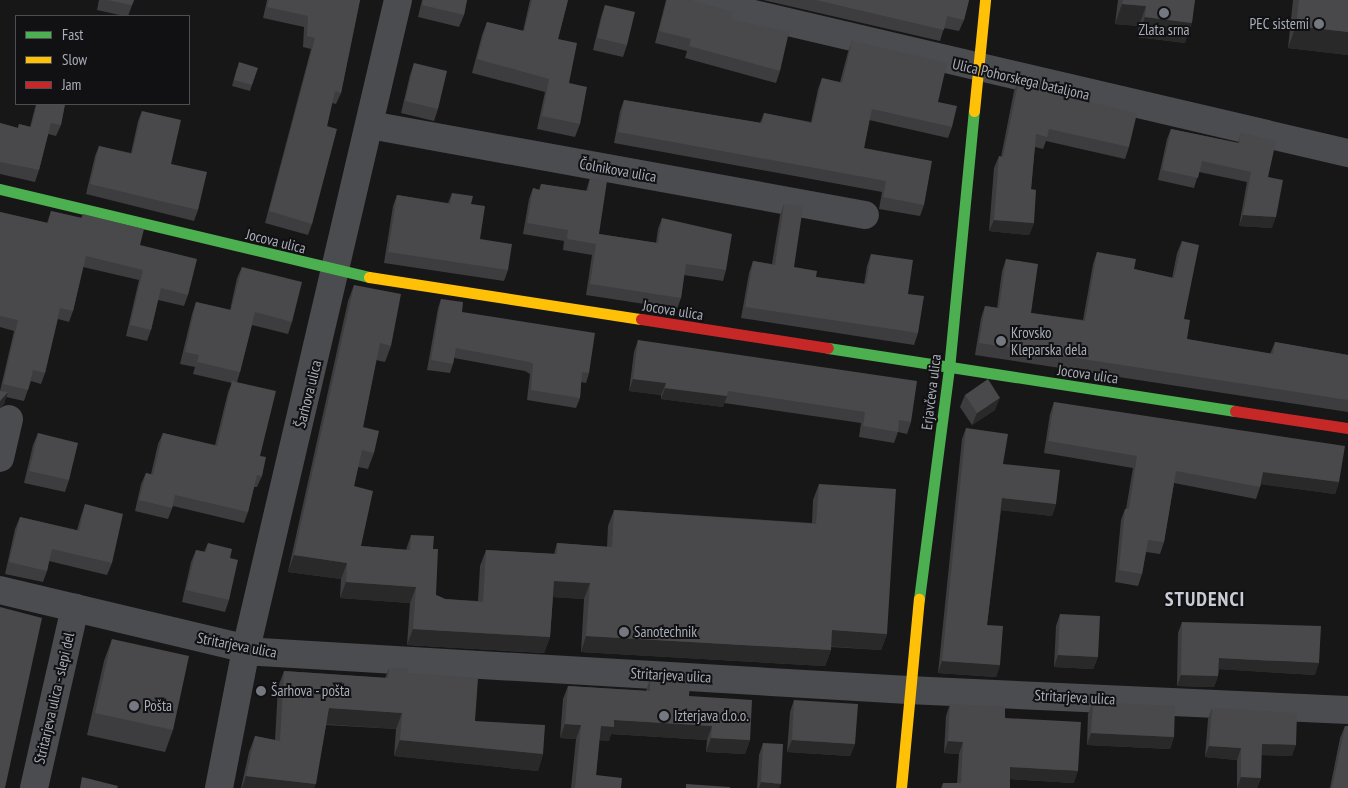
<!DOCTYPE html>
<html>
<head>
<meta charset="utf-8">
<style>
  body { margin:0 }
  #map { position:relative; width:1348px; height:788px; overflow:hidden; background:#171717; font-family:"PT Sans Narrow",sans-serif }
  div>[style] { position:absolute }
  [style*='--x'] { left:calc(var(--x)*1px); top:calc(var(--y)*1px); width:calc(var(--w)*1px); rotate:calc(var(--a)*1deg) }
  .street>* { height:28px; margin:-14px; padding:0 14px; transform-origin:14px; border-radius:14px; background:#4b4c50 }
  .fast>* { height:11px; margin:-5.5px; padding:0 5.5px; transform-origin:5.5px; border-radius:5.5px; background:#4caf50 }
  .slow>* { height:11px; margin:-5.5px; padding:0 5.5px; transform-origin:5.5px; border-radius:5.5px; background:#ffc107 }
  .jam>* { height:11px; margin:-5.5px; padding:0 5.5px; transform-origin:5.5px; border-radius:5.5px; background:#c62828 }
  .wall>* { inset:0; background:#3d3d3f }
  .shaded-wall>* { inset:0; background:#29292a }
  .building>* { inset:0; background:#49494c }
  .dots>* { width:14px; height:14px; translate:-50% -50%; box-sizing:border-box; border:2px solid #111113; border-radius:50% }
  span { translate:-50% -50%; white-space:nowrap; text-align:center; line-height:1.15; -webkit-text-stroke:4px #111113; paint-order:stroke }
  .poi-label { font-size:15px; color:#a8adb8 }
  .right { translate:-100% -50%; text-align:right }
  .left { translate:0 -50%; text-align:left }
  .street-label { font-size:15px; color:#a8adb8 }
  .district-label { font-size:20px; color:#c9ccd4; font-weight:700; letter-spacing:1px }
  .legend { position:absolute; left:15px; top:15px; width:175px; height:90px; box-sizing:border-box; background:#111113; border:1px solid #4d4f55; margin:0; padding:6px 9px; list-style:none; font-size:15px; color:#a8adb8 }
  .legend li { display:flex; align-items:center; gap:10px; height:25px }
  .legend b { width:25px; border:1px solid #4d4f55 }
</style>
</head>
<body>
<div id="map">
  <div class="street">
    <i style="--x:694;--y:0;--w:672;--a:13.17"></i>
    <i style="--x:370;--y:125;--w:503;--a:10.3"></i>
    <i style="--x:0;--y:458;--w:40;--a:-77"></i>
    <i style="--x:0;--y:590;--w:267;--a:13.4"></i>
    <i style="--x:260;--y:652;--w:649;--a:3.36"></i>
    <i style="--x:908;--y:690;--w:440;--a:2.6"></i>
    <i style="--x:34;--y:788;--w:185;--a:-77.2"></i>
    <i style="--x:219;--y:788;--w:142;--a:-79"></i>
    <i style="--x:246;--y:649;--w:667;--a:-76.82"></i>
  </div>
  <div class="fast">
    <i style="--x:0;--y:189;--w:379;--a:13.4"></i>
    <i style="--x:828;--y:348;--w:412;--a:8.8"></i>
    <i style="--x:919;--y:599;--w:232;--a:-82.6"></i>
    <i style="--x:949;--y:369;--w:259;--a:-84.5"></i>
  </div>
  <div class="slow">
    <i style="--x:974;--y:111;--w:112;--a:-84.3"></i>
    <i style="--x:369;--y:277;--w:275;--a:8.8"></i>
    <i style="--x:901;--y:788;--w:190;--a:-84.6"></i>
  </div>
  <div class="jam">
    <i style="--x:641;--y:319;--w:189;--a:8.8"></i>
    <i style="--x:1235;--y:411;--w:114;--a:8.6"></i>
  </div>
  <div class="wall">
    <i style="clip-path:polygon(99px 0,134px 0,128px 16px,124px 16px,97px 10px)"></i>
    <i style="clip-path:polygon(267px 0,360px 0,341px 93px,336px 104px,332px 103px,327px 126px,312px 224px,308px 235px,265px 223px,311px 49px,303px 47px,304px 27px,263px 18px)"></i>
    <i style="clip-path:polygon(422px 0,467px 0,464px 15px,459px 27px,418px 17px)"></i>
    <i style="clip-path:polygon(530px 0,568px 0,558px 39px,580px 124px,575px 137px,537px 129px,545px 92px,472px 73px,482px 35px,487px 22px,523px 31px)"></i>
    <i style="clip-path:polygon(666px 0,690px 0,731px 19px,780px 71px,776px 83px,685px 58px,687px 51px,655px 43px)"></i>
    <i style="clip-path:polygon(763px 0,969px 0,964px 20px,959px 31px,944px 28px,940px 41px)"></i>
    <i style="clip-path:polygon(1118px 0,1195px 0,1185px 43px,1137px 37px,1139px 26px,1115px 24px)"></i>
    <i style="clip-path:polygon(1293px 0,1348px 0,1348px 55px,1288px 48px)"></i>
    <i style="clip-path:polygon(605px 5px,627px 45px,623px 57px,593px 50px,601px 17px)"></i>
    <i style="clip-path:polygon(852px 41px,938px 102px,952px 127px,948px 138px,869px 120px,864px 148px,924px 205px,920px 216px,879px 209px,882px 192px,614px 143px,620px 111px,624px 100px,760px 123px,764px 113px,811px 122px,818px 89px,822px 78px,840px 82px,848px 52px)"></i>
    <i style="clip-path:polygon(414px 63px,438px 109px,434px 121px,401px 113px,410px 75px)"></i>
    <i style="clip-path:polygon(237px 68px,252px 85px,250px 91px,232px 86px)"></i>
    <i style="clip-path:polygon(1019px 79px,1075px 99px,1129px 147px,1125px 159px,1046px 141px,1043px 149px,1035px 147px,1031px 189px,1034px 223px,1029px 235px,989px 231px,994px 168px,999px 156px,1001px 157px,1014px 91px)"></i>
    <i style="clip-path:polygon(36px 104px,65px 104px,61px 125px,56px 136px,48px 134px,39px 170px,35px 182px,0 174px,0 123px,18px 128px,19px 124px,30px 127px)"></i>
    <i style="clip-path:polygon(142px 111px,171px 164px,198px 210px,194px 221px,86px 194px,95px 156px,99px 146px,131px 153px,138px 121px)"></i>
    <i style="clip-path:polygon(1171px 129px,1238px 143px,1241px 133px,1268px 177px,1272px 228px,1239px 226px,1247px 182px,1199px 172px,1194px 188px,1158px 180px,1167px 139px)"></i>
    <i style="clip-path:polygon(590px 178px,599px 234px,656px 243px,658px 229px,662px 218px,726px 270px,723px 281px,684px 275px,681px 298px,677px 309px,586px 295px,592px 255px,563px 250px,564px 241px,523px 234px,529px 199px,533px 188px,539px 190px,541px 184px,586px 191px)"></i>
    <i style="clip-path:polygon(452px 193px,471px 204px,480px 239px,508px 270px,504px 281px,384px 263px,393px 206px,397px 195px,448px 203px)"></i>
    <i style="clip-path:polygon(784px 204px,794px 267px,816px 277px,864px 284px,867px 266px,871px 254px,908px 294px,918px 333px,914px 345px,741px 318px,749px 273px,753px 261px,772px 264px,780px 215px)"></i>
    <i style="clip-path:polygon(51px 211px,81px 218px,83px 214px,140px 245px,188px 295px,184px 306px,158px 300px,151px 330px,147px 341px,126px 336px,139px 280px,83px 267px,73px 311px,69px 322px,58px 319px,45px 373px,41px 384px,31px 381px,24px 401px,6px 397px,4px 404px,0 408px,0 391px,14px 331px,0 327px,0 212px,47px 223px)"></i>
    <i style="clip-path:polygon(1182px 241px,1184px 319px,1187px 339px,1270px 354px,1275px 342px,1348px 355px,1348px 412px,975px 355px,981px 318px,985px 306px,997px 308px,1002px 271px,1006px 259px,1031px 313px,1083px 320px,1093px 264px,1097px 252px,1134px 269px,1172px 278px,1177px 253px)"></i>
    <i style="clip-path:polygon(242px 267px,292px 322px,288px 334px,252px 325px,240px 372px,237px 382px,260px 456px,262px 476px,257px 487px,254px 487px,248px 512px,244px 523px,173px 506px,168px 519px,135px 511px,141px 484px,146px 473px,151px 474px,158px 444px,163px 433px,215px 445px,228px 392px,232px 383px,193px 374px,195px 367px,180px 364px,192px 314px,196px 302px,230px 310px,237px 278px)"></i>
    <i style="clip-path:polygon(354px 285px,391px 346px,385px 362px,376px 360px,363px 427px,374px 453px,368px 469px,358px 467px,354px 486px,361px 546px,406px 550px,411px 535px,433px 549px,436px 595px,445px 599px,478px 601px,480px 566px,486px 550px,554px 554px,557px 543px,607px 547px,608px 526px,614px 510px,812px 523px,813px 500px,819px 484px,887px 634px,881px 650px,831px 647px,831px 650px,825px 666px,581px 652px,584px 599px,553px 597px,550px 637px,544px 653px,407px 645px,410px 603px,340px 598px,341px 579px,288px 572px,348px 301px)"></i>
    <i style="clip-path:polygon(441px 299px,462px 312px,589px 373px,586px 383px,581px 382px,580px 398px,576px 408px,527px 400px,530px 374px,525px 371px,454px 358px,453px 364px,450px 373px,427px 370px,438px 308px)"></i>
    <i style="clip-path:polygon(638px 340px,911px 422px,907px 434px,898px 432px,894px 443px,859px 437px,861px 423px,724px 403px,723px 407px,661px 399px,661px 395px,629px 391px,634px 352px)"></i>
    <i style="clip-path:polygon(965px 395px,995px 410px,972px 425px,960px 407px)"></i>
    <i style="clip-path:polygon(1054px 402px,1339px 482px,1335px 494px,1261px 484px,1256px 499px,1174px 483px,1164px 542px,1160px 554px,1146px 552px,1142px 574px,1138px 586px,1115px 582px,1121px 520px,1125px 509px,1126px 509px,1133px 468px,1044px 453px,1050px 414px)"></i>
    <i style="clip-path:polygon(966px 428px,1003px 464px,1056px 504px,1052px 516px,1001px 510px,987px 625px,1000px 665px,996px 677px,938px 673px,962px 439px)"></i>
    <i style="clip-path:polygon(38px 433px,69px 480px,65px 492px,24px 483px,33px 445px)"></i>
    <i style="clip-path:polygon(85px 504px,112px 563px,107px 575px,49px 561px,47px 571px,43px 582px,5px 574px,15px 529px,20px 517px,77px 530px,81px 516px)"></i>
    <i style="clip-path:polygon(208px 543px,230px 558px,229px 600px,225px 612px,182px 602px,191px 562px,196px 550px,204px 552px)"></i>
    <i style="clip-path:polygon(1060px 614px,1098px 657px,1093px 669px,1054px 667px,1056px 626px)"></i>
    <i style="clip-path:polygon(1182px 622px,1315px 675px,1219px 669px,1218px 676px,1214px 687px,1177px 686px,1178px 633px)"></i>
    <i style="clip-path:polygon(112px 639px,173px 730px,165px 752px,87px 735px,104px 661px)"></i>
    <i style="clip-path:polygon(389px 668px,407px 673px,475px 721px,543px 754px,538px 771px,394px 756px,396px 729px,326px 725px,314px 788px,241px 788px,249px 752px,255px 736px,275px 740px,278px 687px,284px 671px,385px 678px)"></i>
    <i style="clip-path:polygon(650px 679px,689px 696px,750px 740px,745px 754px,706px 752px,707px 740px,611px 734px,609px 741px,599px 740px,596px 775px,621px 788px,571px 788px,576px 739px,560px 738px,563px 699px,568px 686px,646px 691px)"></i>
    <i style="clip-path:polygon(794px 700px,855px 744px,850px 756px,787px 752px,790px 712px)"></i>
    <i style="clip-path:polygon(1093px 702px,1174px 737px,1170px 749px,1087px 745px,1088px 714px)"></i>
    <i style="clip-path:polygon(950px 704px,1005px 718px,1074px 783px,1010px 779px,1010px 788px,941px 788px,943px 783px,957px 783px,959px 754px,944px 753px,946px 716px)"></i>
    <i style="clip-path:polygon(1212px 708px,1292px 756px,1261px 755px,1261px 778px,1257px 788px,1237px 788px,1237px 760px,1205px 757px,1208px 719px)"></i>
    <i style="clip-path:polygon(1345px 726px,1348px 788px,1330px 788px,1340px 738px)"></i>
    <i style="clip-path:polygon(763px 743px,779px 788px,757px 788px,759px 755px)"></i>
  </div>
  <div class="shaded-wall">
    <i style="clip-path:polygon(1122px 4px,1146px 6px,1139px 26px,1115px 24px)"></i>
    <i style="clip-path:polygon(1145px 17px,1192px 23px,1185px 43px,1137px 37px)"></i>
    <i style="clip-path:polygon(1296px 26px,1348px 32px,1348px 55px,1288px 48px)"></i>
    <i style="clip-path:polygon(1243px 215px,1276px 217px,1272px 228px,1239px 226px)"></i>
    <i style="clip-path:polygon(994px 220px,1034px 223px,1029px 235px,989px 231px)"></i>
    <i style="clip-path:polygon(633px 379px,666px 383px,661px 395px,629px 391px)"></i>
    <i style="clip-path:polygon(665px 388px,727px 396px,723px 407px,661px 399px)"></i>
    <i style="clip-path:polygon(8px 392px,4px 404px,0 408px,0 401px)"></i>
    <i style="clip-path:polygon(1000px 398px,995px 410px,972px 425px,977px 413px)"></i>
    <i style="clip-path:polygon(1263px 472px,1339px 482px,1335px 494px,1259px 484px)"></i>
    <i style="clip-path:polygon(1002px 498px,1056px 504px,1052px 516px,998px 510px)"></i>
    <i style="clip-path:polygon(294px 555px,347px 563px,341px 579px,288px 572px)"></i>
    <i style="clip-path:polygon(554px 581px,590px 583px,584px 599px,548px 597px)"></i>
    <i style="clip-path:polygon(346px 582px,416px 587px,410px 603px,340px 598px)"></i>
    <i style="clip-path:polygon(413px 629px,550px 637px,544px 653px,407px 645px)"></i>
    <i style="clip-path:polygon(832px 630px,887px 634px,881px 650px,826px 646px)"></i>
    <i style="clip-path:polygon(586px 636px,831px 650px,825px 666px,581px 652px)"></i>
    <i style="clip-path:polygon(1058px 655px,1098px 657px,1093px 669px,1054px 667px)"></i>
    <i style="clip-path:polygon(1219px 658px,1319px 663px,1315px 675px,1215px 669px)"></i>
    <i style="clip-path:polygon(942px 661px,1000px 665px,996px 677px,938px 673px)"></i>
    <i style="clip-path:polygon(1181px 675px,1218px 676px,1214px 687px,1177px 686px)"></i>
    <i style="clip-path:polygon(329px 708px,402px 713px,396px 729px,323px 724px)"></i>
    <i style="clip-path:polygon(614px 720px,712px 726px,707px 740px,611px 734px,609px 741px,596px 740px,601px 726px)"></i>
    <i style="clip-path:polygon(565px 724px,581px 725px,576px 739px,560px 738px)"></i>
    <i style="clip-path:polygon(1091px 733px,1174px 737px,1170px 749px,1087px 745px)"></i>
    <i style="clip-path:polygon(711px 738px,750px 740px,745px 754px,706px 752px)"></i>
    <i style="clip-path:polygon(400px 740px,543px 754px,538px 771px,394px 756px)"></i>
    <i style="clip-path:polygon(792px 740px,855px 744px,850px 756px,787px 752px)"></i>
    <i style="clip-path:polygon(948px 741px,963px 742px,959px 754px,944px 753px)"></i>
    <i style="clip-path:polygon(1262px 744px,1296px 745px,1292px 756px,1258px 755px)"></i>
    <i style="clip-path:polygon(1209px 746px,1241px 748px,1237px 760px,1205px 757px)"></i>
    <i style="clip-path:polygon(1010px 767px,1078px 771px,1074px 783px,1006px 779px)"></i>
    <i style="clip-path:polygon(246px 776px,316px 784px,314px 788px,242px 788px)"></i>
    <i style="clip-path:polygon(1241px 777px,1261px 778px,1257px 788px,1237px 788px)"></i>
    <i style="clip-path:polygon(761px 782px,781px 784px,779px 788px,759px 788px)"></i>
  </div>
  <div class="building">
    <i style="clip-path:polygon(107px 0,134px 0,132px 5px)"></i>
    <i style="clip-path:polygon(269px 0,360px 0,341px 93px,335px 91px,327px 126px,337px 129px,312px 224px,269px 211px,315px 38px,307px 36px,308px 16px,267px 7px)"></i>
    <i style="clip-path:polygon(423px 0,467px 0,464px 15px,422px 5px)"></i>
    <i style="clip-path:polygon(532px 0,568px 0,558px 39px,577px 43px,569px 83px,587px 87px,580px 124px,542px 116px,549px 79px,477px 59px,487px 22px,524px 31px)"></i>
    <i style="clip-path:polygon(667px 0,690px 0,733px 12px,731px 19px,789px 32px,780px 71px,689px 46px,691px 39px,659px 31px)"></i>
    <i style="clip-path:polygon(816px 0,969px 0,964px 20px,947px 16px,944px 30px)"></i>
    <i style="clip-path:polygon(1123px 0,1195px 0,1192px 23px,1145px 17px,1146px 6px,1122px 4px)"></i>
    <i style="clip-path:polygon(1299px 0,1348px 0,1348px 32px,1296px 26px)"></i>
    <i style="clip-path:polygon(605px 5px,635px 12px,627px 45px,597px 38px)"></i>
    <i style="clip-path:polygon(852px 41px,947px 63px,938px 102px,957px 106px,952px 127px,872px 109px,864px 148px,932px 161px,924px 205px,883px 197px,886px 181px,618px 132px,624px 100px,762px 123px,764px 113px,812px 123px,822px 78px,842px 83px)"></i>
    <i style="clip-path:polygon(239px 62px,258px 68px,252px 85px,234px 80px)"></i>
    <i style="clip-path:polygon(414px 63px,447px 71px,438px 109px,405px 101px)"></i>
    <i style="clip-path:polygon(1019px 79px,1066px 90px,1075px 99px,1137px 113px,1129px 147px,1049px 129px,1047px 137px,1036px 134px,1031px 189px,1036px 190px,1034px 223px,994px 220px,999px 156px,1003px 157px)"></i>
    <i style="clip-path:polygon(37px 104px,65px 104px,61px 125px,51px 123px,39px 170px,0 162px,0 123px,18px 128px,19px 124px,31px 127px)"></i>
    <i style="clip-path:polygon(142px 111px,181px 120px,171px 164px,207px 172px,198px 210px,90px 184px,99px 146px,132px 154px)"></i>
    <i style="clip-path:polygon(1171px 129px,1239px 143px,1241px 133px,1276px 141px,1268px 177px,1283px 180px,1276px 217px,1243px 215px,1251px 172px,1202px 161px,1198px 178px,1162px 170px)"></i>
    <i style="clip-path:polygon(590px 178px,607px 181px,599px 234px,658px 243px,662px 218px,732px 234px,726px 270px,686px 264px,681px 298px,590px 284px,596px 244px,567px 239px,568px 230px,527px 223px,533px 188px,540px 190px,541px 184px,588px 191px)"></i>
    <i style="clip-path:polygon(452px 193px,473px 196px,471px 204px,485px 206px,480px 239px,512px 244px,508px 270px,388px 252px,397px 195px,450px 204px)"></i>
    <i style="clip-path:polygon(784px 204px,803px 207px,794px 267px,817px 271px,816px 277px,866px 284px,871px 254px,913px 260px,908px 294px,924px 296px,918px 333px,745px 307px,753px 261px,775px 265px)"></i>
    <i style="clip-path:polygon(51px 211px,82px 218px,83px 214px,144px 229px,140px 245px,197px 259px,188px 295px,161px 288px,151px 330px,130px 325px,143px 270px,86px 256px,73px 311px,60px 308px,45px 373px,33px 370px,28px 390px,3px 384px,18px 320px,0 316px,0 212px,48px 223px)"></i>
    <i style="clip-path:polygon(1182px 241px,1199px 245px,1184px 319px,1190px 320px,1187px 339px,1273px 354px,1275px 342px,1348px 355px,1348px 400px,979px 343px,985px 306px,999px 308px,1006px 259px,1038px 264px,1031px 313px,1085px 321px,1097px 252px,1136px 259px,1134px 269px,1174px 278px)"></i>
    <i style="clip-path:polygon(242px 267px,302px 282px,292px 322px,255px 312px,240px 372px,197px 362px,199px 355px,185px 352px,196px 302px,231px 310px)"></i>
    <i style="clip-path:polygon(354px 285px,401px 294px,391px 346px,380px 343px,363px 427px,379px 431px,374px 453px,362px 450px,354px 486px,373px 491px,361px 546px,410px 550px,411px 535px,434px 536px,433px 549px,438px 549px,436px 595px,445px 599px,483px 602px,486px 550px,557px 554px,557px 543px,612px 547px,614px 510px,816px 524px,819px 484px,896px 489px,887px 634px,832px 630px,831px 650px,586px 636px,590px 583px,554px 581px,550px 637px,413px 629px,416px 587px,346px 582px,347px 563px,294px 555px)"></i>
    <i style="clip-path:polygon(441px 299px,463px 302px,462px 312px,595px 333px,589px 373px,582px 372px,580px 398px,531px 390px,533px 364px,529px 362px,456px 348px,453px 364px,431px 360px)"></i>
    <i style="clip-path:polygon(638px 340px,917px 381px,911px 422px,899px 420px,898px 432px,863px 426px,865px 412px,728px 391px,727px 396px,665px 388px,666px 383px,633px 379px)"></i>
    <i style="clip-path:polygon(988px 379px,1000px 398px,977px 413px,965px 395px)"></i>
    <i style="clip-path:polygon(232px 381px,276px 391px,260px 456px,266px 457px,262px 476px,257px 475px,248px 512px,175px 495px,172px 508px,139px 500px,146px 473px,153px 475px,163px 433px,217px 446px)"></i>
    <i style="clip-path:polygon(0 391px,8px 392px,0 401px)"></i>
    <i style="clip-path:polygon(1054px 402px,1345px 446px,1339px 482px,1263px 472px,1260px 487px,1176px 471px,1164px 542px,1148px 540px,1142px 574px,1119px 570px,1125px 509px,1129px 509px,1137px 456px,1048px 441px)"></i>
    <i style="clip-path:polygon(966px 428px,1008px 434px,1003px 464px,1060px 470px,1056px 504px,1002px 498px,987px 625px,1003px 626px,1000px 665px,942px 661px)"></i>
    <i style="clip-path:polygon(38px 433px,78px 443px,69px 480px,29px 471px)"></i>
    <i style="clip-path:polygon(85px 504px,123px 514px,112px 563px,52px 549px,47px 571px,9px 562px,20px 517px,79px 531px)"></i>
    <i style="clip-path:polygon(208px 543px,232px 549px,230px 558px,238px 560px,229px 600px,186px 590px,196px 550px,206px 552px)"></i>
    <i style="clip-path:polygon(0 607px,42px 618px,5px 788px,0 788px)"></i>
    <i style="clip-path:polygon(1060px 614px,1100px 616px,1098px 657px,1058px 655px)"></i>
    <i style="clip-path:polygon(1182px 622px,1321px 626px,1319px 663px,1219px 658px,1218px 676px,1181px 675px)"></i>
    <i style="clip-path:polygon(112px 639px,189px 656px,173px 730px,95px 713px)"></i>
    <i style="clip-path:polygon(389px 668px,408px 668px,407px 673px,478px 678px,475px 721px,545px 725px,543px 754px,400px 740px,402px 713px,329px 708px,316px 784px,246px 776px,255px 736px,280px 741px,284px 671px,388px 678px)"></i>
    <i style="clip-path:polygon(650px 679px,690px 682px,689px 696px,752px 700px,750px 740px,711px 738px,712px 726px,614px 720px,614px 727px,601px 726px,596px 775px,622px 778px,621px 788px,575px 788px,581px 725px,565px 724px,568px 686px,650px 691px)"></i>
    <i style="clip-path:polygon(794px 700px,858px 704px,855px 744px,792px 740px)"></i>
    <i style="clip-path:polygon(1093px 702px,1175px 706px,1174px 737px,1091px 733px)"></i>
    <i style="clip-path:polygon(950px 704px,1005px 707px,1005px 718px,1081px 722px,1078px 771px,1010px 767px,1010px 788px,943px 788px,943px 783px,961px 783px,963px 742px,948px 741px)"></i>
    <i style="clip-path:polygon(1212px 708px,1297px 713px,1296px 745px,1262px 744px,1261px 778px,1241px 777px,1241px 748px,1209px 746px)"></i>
    <i style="clip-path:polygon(1345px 726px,1348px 726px,1348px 788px,1332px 788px)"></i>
    <i style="clip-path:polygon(763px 743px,783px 744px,781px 784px,761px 782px)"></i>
    <i style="clip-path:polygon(82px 777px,118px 786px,117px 788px,80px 788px)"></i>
    <i style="clip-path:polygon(686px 784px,730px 787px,730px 788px,686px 788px)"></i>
  </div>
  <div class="dots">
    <i style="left:1164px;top:13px;background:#757880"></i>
    <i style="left:1319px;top:24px;background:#757880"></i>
    <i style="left:1001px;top:341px;background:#757880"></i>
    <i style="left:624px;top:632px;background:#757880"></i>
    <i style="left:261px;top:691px;background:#757880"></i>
    <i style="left:134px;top:706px;background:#757880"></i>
    <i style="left:664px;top:716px;background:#757880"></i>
  </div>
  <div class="poi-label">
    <span class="right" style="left:1309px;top:24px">PEC sistemi</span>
    <span style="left:1164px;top:30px">Zlata srna</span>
    <span class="left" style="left:1011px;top:341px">Krovsko<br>Kleparska dela</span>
    <span class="left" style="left:634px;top:632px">Sanotechnik</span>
    <span class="left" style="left:271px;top:691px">Šarhova - pošta</span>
    <span class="left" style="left:144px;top:706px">Pošta</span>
    <span class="left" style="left:674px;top:716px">Izterjava d.o.o.</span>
  </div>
  <div class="street-label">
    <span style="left:1021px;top:79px;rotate:13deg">Ulica Pohorskega bataljona</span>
    <span style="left:618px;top:170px;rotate:10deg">Čolnikova ulica</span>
    <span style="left:276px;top:241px;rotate:14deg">Jocova ulica</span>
    <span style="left:673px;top:310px;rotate:9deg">Jocova ulica</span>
    <span style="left:1088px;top:374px;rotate:8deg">Jocova ulica</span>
    <span style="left:931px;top:392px;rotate:-83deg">Erjavčeva ulica</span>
    <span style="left:308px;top:394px;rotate:-76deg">Šarhova ulica</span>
    <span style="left:237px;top:645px;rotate:11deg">Stritarjeva ulica</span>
    <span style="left:671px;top:675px;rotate:3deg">Stritarjeva ulica</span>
    <span style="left:1075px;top:697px;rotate:3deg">Stritarjeva ulica</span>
    <span style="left:54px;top:698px;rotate:-77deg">Stritarjeva ulica - slepi del</span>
  </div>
  <div class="district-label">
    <span style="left:1205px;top:599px">STUDENCI</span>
  </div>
  <ul class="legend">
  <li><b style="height:6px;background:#4caf50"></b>Fast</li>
  <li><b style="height:6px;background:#ffc107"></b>Slow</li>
  <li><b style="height:6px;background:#c62828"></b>Jam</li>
  </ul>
</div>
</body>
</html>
